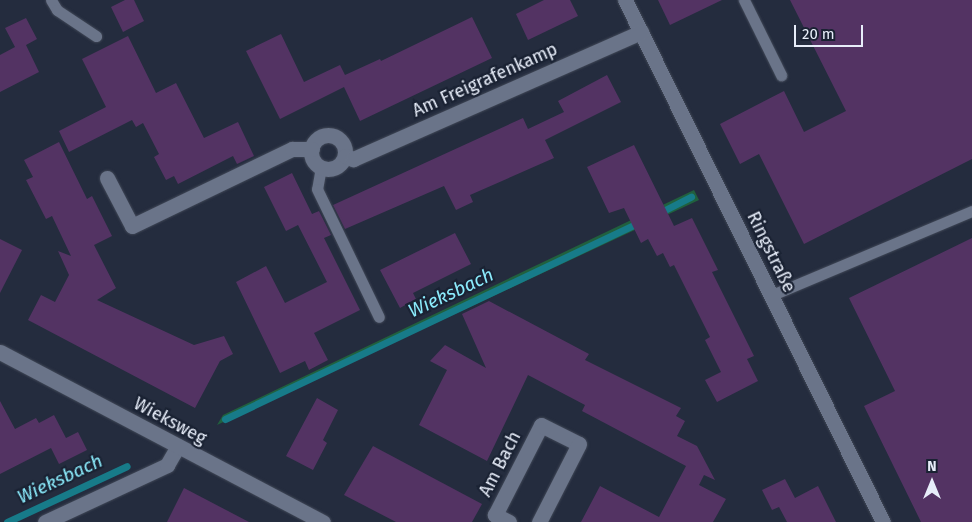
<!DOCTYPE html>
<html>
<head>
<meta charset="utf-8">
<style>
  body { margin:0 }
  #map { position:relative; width:972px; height:522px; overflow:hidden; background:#242c3e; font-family:"Fira Sans",sans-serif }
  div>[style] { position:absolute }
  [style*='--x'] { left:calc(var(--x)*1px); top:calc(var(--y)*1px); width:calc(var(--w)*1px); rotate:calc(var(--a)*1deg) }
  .green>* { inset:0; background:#21603e }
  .stream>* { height:7px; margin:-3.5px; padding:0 3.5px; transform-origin:3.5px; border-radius:3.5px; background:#177b89 }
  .building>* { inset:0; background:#533363 }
  .roads { filter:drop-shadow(0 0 1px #414857) drop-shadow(0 0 1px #414857) }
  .lane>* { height:11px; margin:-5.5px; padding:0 5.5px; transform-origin:5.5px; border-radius:5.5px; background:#6a7489 }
  .street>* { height:15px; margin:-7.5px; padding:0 7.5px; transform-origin:7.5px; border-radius:7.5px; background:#6a7489 }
  .street>.ring { margin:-7.5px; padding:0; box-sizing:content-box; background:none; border:15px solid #6a7489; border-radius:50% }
  .secondary>* { height:15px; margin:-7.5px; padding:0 7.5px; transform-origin:7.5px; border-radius:7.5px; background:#6a7489 }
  span { translate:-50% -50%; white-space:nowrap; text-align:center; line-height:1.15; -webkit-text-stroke:4.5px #1a2233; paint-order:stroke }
  .street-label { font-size:18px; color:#e7edf9 }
  .water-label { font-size:19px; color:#8bebfc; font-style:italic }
  .north { position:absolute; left:907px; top:457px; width:50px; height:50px; -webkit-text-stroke:4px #1a2233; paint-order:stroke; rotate:0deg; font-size:14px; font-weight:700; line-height:20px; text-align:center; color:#e7edf9 }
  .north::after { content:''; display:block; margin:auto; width:18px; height:22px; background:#e7edf9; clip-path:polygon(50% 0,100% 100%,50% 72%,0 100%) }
  .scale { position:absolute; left:794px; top:25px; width:69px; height:22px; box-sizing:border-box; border:2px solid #e7edf9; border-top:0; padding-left:6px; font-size:15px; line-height:18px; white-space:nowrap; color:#e7edf9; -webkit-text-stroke:4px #1a2233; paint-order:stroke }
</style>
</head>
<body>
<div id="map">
  <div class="green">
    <i style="clip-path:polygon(694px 190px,699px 200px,217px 425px,223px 415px)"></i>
  </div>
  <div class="stream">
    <i style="--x:659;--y:213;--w:36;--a:-27"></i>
    <i style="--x:225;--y:419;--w:459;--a:-25.4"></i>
    <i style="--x:7;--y:522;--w:132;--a:-25"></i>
  </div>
  <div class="building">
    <i style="clip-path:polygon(125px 0,134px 0,144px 21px,123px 32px,111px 7px)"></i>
    <i style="clip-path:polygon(544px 0,570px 0,578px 16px,528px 40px,516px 14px)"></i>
    <i style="clip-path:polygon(658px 0,722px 0,670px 25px)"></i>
    <i style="clip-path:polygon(790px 0,972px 0,972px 159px,804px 244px,759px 154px,740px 164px,720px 124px,784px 91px,804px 132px,846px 111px)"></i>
    <i style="clip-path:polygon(472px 17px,492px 58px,360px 121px,344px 87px,280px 119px,246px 51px,281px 34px,304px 82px,340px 65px,345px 75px,380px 59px,381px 61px)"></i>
    <i style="clip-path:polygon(26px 18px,37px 39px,26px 45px,39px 72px,0 92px,0 55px,15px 47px,5px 28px)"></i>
    <i style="clip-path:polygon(128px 36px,156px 93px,176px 83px,204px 138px,238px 122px,254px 156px,237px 164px,233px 156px,178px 184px,174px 176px,166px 180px,154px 157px,159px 154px,143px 123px,136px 127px,132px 120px,69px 152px,59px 131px,106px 107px,82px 59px)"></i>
    <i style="clip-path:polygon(607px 75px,621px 102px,545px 140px,554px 158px,470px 195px,473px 202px,456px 210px,444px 186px,345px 229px,333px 205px,523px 118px,528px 129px,564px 112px,558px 101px)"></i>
    <i style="clip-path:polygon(59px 142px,87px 199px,92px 196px,112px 236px,94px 245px,116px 288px,97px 300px,194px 345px,224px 336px,233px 354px,220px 361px,195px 408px,28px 320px,41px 295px,55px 302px,69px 275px,58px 251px,71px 256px,52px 216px,46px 219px,26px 180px,33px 177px,24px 160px)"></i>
    <i style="clip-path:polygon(634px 145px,674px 226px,692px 218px,718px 270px,712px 272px,754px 356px,747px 359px,758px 381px,717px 402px,705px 380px,721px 372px,705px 340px,710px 337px,674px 265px,670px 267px,663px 253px,657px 256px,648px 239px,641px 243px,624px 208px,609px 213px,587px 167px)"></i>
    <i style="clip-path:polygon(292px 173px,312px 214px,319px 211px,331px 235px,324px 238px,360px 310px,314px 333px,328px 360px,309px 370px,305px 361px,280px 373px,236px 282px,266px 266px,285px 303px,327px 282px,298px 225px,286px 231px,264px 187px)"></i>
    <i style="clip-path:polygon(455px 233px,471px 264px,413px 293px,416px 299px,400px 308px,380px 270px)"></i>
    <i style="clip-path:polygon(972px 238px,972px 522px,921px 522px,864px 406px,895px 391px,849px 298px)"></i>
    <i style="clip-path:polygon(0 239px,22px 250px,0 293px)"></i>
    <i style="clip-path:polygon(489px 301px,589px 354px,585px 360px,681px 408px,676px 416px,685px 421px,677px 436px,697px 446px,715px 480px,704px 475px,699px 485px,726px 499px,713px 522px,581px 522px,600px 486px,659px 517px,686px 466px,582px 411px,585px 405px,528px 375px,487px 461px,419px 425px,447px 370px,430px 361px,445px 345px,486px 368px,462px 314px)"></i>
    <i style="clip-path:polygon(317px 398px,338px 410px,323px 440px,327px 443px,313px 470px,286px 456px)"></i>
    <i style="clip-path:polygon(0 401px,15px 429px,36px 418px,39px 423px,54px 415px,66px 438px,78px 432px,87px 450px,59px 464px,51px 448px,0 474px)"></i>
    <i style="clip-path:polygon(373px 446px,482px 504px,472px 522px,396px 522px,344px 495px)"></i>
    <i style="clip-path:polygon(785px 479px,795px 498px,818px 486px,836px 522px,787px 522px,779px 507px,772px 510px,762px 490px)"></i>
    <i style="clip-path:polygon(184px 488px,249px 522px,167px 522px)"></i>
  </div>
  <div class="roads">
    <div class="lane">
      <i style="--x:51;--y:0;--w:12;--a:59"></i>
      <i style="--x:57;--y:10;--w:47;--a:33.7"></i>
      <i style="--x:744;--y:0;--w:84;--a:63.7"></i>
      <i style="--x:321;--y:167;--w:22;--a:100"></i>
      <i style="--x:317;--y:189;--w:142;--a:64.2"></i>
      <i style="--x:772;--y:295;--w:217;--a:-22.8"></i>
    </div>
    <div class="street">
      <i style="--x:625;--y:0;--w:582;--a:63.7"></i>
      <i class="ring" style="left:311px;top:135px;width:19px;height:19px"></i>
      <i style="--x:345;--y:156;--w:9;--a:21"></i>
      <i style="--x:353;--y:159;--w:315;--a:-23.8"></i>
      <i style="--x:107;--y:178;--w:54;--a:62.5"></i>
      <i style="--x:132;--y:226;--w:178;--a:-25.7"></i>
      <i style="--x:292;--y:149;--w:20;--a:0"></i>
      <i style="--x:45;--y:522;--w:135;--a:-25"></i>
      <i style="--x:167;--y:465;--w:22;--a:-60"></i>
      <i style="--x:509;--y:522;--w:16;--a:-153"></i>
      <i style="--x:495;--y:515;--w:101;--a:-62.9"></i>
      <i style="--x:541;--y:425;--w:42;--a:26.6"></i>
      <i style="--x:579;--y:444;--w:88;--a:117.1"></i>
    </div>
    <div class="secondary">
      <i style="--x:0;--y:352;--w:365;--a:27.8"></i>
    </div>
  </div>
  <div class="street-label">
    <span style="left:485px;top:80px;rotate:-24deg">Am Freigrafenkamp</span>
    <span style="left:771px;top:252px;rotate:64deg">Ringstraße</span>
    <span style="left:170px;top:421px;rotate:28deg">Wieksweg</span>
    <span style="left:500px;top:464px;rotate:-63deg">Am Bach</span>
  </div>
  <div class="water-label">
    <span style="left:451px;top:293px;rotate:-25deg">Wieksbach</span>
    <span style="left:60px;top:479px;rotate:-25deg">Wieksbach</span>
  </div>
  <div class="north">N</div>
  <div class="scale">20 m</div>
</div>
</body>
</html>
